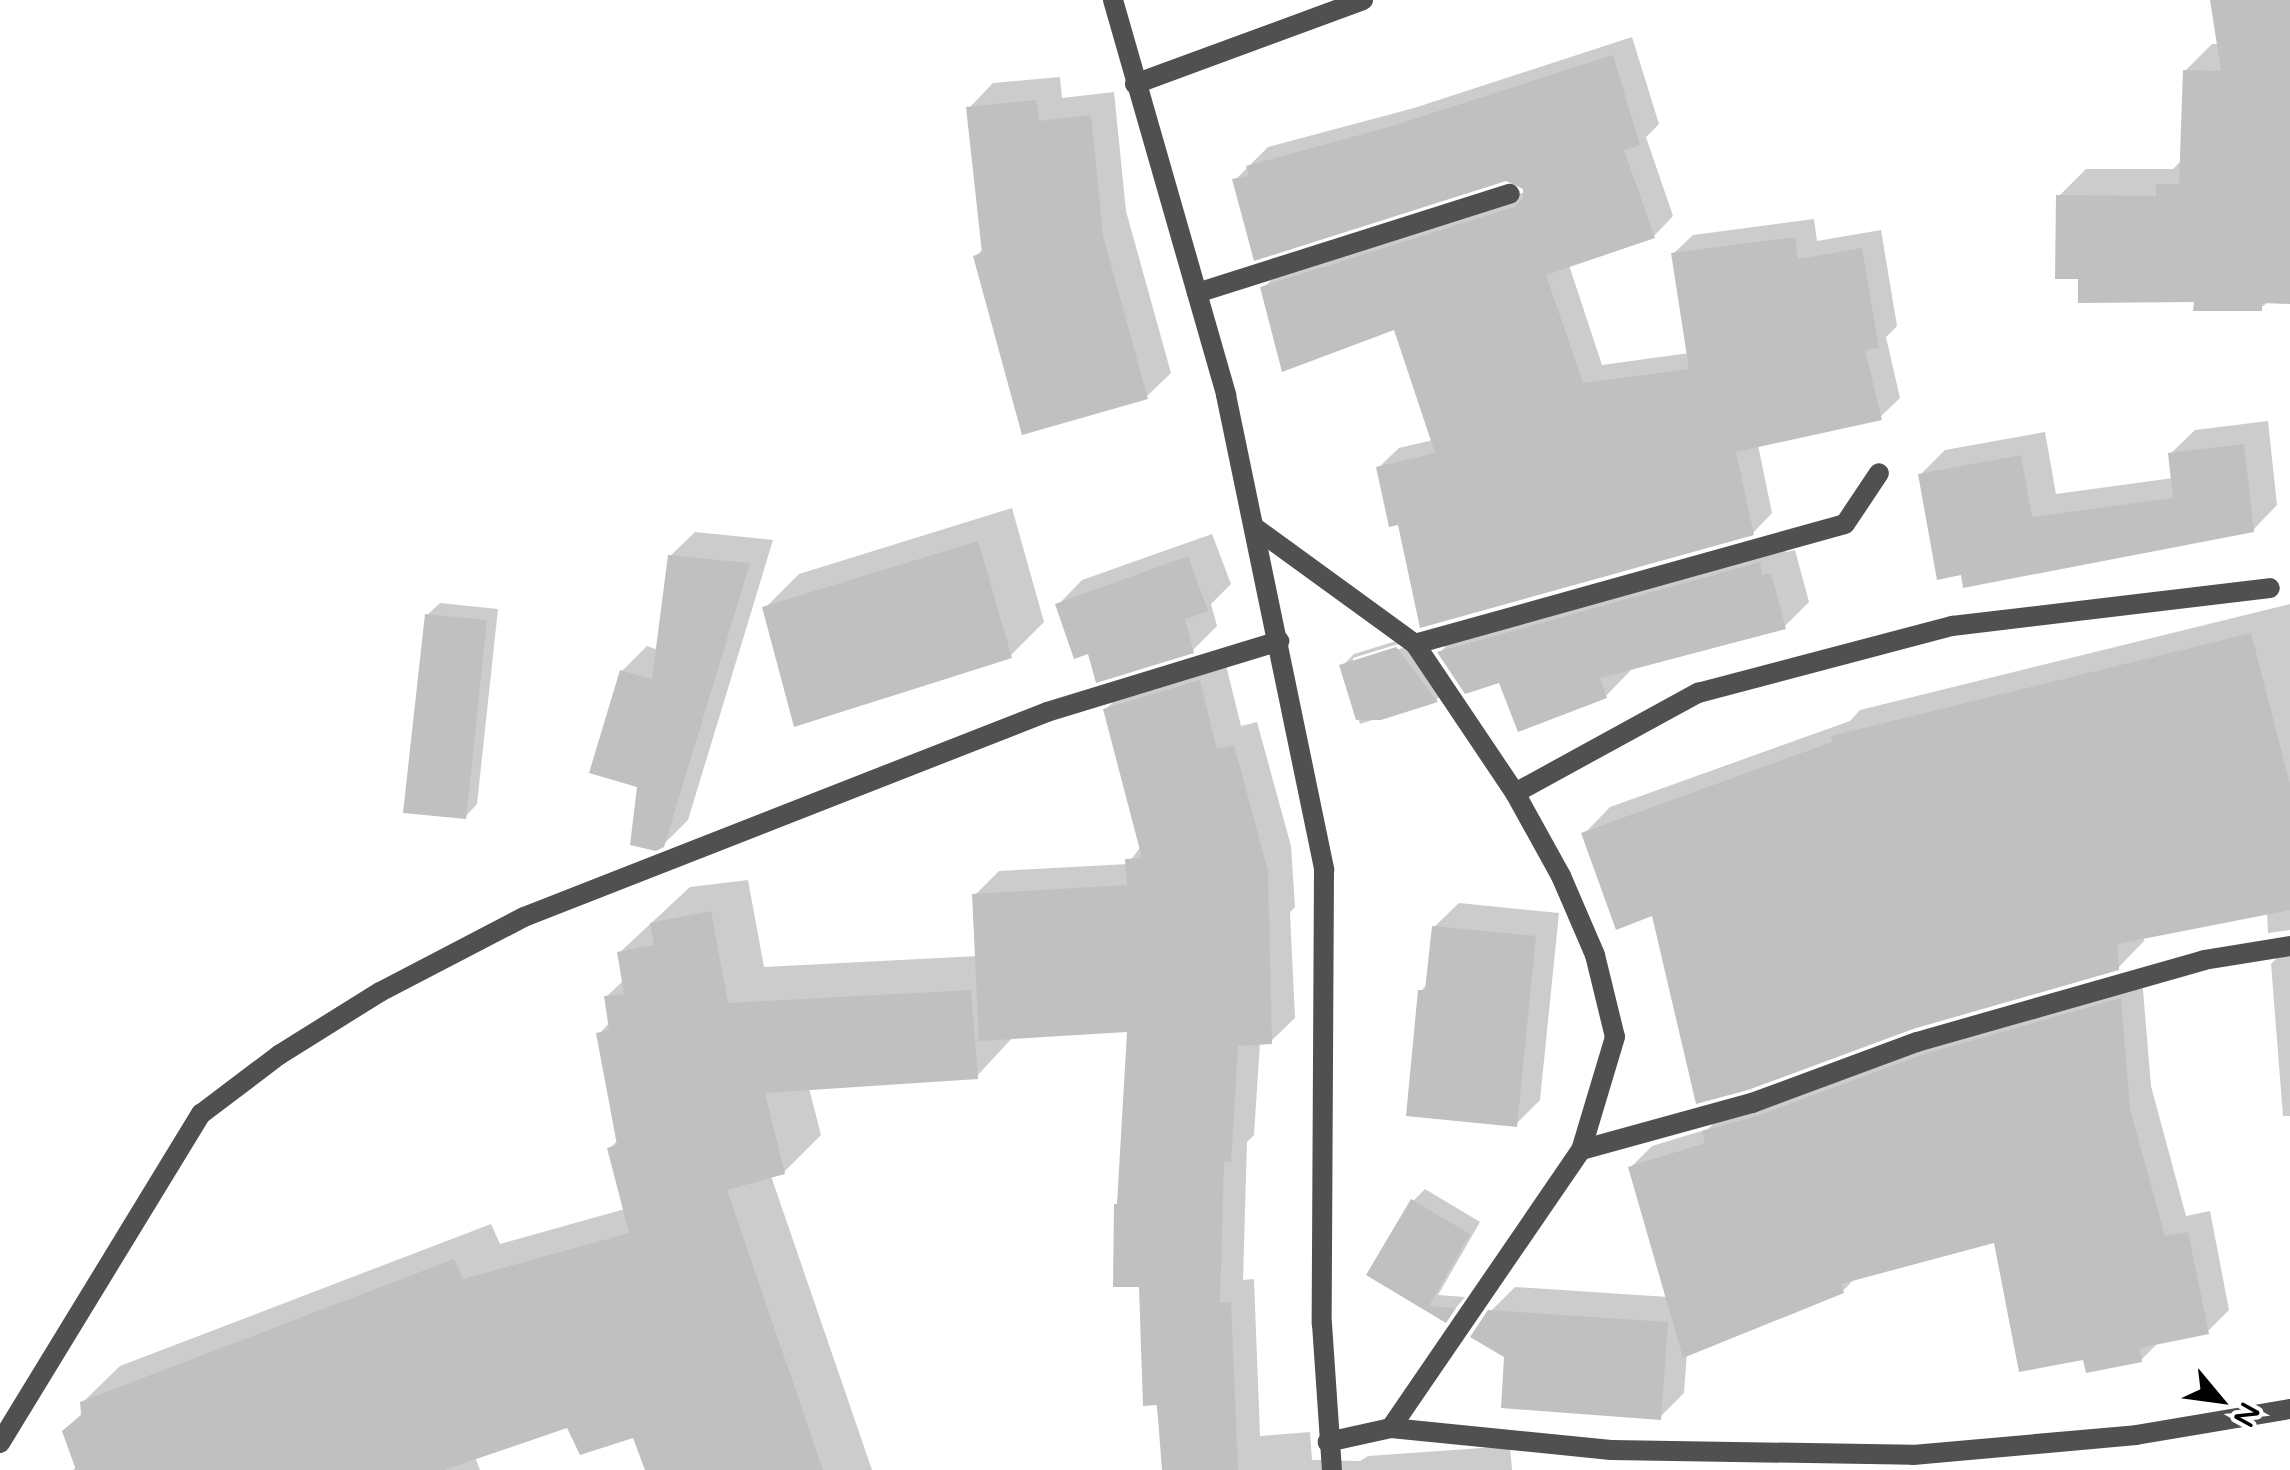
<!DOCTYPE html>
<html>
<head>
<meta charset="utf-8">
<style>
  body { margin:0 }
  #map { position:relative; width:2290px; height:1470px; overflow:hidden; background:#fff; font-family:"Varela Round",sans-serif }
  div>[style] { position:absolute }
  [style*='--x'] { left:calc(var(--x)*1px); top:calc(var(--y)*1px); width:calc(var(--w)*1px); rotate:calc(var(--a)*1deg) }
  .shadow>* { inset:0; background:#0003 }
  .building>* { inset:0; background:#c0c0c0 }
  .service>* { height:20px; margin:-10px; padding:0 10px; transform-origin:10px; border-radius:10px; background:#505050 }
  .minor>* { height:20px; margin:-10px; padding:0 10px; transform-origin:10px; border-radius:10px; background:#505050 }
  span { translate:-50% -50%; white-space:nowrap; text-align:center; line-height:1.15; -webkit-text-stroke:9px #fff; paint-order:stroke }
  .north { position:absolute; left:2170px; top:1350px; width:100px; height:100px; -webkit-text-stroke:8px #fff; paint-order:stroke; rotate:119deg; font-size:28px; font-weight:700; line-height:40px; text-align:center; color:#000 }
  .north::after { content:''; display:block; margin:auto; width:35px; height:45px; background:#000; clip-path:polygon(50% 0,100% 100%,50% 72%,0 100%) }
</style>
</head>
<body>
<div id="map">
  <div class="shadow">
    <i style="clip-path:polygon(2213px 0,2290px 0,2290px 301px,2269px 301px,2261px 308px,2081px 277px,2059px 196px,2086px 169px,2173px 169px,2182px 160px,2185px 71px,2212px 44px,2220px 44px)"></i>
    <i style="clip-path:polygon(1632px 37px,1659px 124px,1646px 137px,1673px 216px,1654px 236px,1569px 265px,1602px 365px,1689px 353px,1673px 254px,1693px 235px,1814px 219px,1817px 241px,1881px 230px,1897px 326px,1886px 337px,1900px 398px,1880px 417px,1758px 445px,1772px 513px,1753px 533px,1400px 523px,1379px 467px,1399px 448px,1433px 440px,1395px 327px,1263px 288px,1283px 269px,1525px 192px,1525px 187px,1506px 178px,1235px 180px,1268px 147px,1414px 108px)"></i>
    <i style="clip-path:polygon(1060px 77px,1062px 98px,1114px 92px,1126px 211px,1171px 373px,1146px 397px,976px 256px,984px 248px,969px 108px,993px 83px)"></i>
    <i style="clip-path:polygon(2268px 421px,2277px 505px,2253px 530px,1965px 585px,1921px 474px,1945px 450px,2045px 432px,2056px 494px,2173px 478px,2170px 454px,2195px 430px)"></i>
    <i style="clip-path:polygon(1012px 508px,1044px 622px,1010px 656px,765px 608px,799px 574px)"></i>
    <i style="clip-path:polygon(695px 532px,773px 540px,688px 820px,663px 845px,640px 785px,622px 671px,647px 646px,658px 650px,670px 556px)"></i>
    <i style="clip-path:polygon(1212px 534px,1231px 584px,1211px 604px,1217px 626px,1192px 651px,1090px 650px,1058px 605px,1082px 580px)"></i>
    <i style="clip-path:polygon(1783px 539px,1786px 552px,1795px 550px,1809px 602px,1784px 627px,1629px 667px,1630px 671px,1606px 696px,1501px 680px,1440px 652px,1464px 628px)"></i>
    <i style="clip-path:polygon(440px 603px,498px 609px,477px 804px,465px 817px,427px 615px)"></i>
    <i style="clip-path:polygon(2290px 604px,2290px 930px,2268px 933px,2267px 912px,2144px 936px,2144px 941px,2118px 968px,1654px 913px,1584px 834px,1610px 807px,1850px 721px,1860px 710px)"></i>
    <i style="clip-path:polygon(evenodd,1409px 637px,1448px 688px,1436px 700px,1360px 724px,1342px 666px,1354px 654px,1409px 637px,1408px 641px,1409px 646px,1353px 663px,1353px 658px,1408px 641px)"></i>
    <i style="clip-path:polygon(1224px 657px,1241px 726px,1257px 722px,1291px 846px,1295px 907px,1290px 912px,1295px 1018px,1271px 1041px,1260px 1042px,1254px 1135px,1247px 1142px,1243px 1280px,1254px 1279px,1260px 1436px,1310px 1432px,1312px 1460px,1360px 1461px,1368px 1456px,1510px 1446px,1512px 1470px,1165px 1470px,1141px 1285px,1120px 1202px,1129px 1030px,1014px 1036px,977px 1076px,809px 1088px,821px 1135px,784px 1172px,771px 1176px,872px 1470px,647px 1470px,635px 1435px,569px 1425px,475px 1457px,480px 1470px,73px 1470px,77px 1466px,82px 1403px,120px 1366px,491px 1224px,500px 1244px,625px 1209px,609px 1149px,618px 1140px,599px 1034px,610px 1022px,606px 997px,624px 980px,619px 953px,690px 887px,748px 880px,764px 967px,978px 956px,975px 895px,999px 871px,1128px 864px,1141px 846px,1105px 710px,1129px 686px)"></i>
    <i style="clip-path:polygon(1459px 903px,1559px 913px,1540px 1100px,1516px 1124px,1421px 991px,1428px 983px,1434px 927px)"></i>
    <i style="clip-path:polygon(2290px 945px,2290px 1116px,2283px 1116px,2271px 964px)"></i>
    <i style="clip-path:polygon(2142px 978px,2151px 1086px,2186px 1216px,2210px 1211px,2229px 1310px,2207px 1332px,2159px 1342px,2141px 1360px,2085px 1357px,1996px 1240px,1856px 1277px,1843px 1291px,1687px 1353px,1684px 1393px,1660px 1417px,1507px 1356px,1490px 1312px,1515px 1287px,1668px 1297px,1630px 1168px,1652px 1146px,1708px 1129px,1727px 1110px)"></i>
    <i style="clip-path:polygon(1425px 1189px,1480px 1222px,1438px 1295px,1465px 1297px,1446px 1320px,1369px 1274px,1413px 1201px)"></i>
  </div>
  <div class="building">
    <i style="clip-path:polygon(2210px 0,2290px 0,2290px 304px,2262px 303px,2262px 311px,2193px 311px,2194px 302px,2078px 303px,2078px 279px,2055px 279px,2056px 195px,2156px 196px,2156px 184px,2179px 184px,2183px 70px,2221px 71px)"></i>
    <i style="clip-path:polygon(1613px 55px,1640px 145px,1624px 150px,1655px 238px,1546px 275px,1583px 383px,1689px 369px,1671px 253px,1795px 237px,1798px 259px,1862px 248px,1879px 348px,1865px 350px,1882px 420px,1736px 452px,1754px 535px,1420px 628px,1398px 525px,1389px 527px,1376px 467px,1435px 453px,1394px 330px,1282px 372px,1260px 287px,1514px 207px,1523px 198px,1523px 189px,1506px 181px,1254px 261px,1232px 179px,1249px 176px,1246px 166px,1392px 126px)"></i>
    <i style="clip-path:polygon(1036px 100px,1039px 121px,1091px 115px,1103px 236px,1148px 399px,1022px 435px,973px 256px,982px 253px,966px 107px)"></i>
    <i style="clip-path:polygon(2244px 444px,2254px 532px,1963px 588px,1961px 575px,1937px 580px,1918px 474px,2021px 455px,2032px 517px,2173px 498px,2168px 453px)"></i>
    <i style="clip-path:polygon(978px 541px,1012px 658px,794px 727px,762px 607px)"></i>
    <i style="clip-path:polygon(668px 555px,750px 563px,664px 847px,656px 851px,630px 845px,637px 787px,589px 773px,620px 670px,652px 679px)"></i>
    <i style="clip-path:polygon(1188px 556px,1208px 611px,1185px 619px,1194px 653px,1096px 683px,1088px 654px,1074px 659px,1055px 604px)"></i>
    <i style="clip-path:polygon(1760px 562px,1762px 575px,1771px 573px,1786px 629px,1600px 678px,1607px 698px,1518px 732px,1499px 683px,1465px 694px,1437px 652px)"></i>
    <i style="clip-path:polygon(425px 614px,487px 620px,466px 819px,403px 813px)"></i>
    <i style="clip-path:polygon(2251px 633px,2290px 784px,2290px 910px,2117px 944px,2119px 970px,1913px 1029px,1748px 1090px,1696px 1104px,1652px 916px,1616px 930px,1581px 833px,1832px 742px,1831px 736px)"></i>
    <i style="clip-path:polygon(1396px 647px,1438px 702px,1381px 720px,1356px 720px,1339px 665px)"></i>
    <i style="clip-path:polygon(1200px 680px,1217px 749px,1234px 745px,1268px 871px,1272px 1044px,1238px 1046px,1231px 1162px,1224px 1161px,1220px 1303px,1231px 1302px,1238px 1470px,1162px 1470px,1157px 1405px,1143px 1406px,1139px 1287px,1113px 1287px,1114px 1204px,1117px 1204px,1127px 1032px,979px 1041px,972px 894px,1127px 885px,1125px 859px,1142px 858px,1103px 709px)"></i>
    <i style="clip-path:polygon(711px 911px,728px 1003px,971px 990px,978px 1079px,765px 1093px,785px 1174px,727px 1190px,823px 1470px,645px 1470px,633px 1438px,580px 1455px,567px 1428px,444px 1470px,76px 1470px,62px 1431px,81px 1415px,80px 1402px,454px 1259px,463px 1279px,629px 1233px,607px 1148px,617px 1145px,596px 1033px,609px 1030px,604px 996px,624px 994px,617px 952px,654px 945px,650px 923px)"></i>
    <i style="clip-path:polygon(1432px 926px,1536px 936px,1517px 1127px,1406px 1116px,1418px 990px,1425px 990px)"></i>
    <i style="clip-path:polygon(2121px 998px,2130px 1109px,2165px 1236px,2188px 1232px,2209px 1334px,2140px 1348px,2142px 1362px,2086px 1373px,2083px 1360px,2019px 1372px,1994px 1243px,1841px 1284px,1844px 1293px,1683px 1358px,1628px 1167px,1705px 1143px,1702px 1131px,1757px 1116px,1921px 1055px)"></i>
    <i style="clip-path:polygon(1411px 1199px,1470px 1234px,1429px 1306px,1456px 1308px,1446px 1323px,1366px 1275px)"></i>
    <i style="clip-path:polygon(1488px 1310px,1668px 1322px,1661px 1420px,1501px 1408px,1504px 1357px,1470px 1337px)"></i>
  </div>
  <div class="service">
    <i style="--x:1135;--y:84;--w:243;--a:-20.2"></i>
    <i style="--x:1197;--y:293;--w:328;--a:-17.6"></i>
    <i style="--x:1254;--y:527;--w:199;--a:36"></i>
    <i style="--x:1415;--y:644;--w:179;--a:56.1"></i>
    <i style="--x:1515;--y:793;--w:95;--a:61"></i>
    <i style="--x:1561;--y:876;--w:86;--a:66.7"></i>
    <i style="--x:1595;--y:955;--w:84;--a:76.3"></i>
    <i style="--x:1615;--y:1037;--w:118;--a:106.7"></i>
    <i style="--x:1581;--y:1150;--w:337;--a:124.4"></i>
    <i style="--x:1391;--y:1428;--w:65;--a:167.5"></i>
    <i style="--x:1415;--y:644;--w:446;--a:-15.6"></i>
    <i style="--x:1845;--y:524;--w:61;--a:-56.3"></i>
    <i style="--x:1515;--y:793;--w:209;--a:-28.7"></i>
    <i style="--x:1698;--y:693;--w:263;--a:-14.8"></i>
    <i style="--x:1952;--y:626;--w:320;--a:-6.8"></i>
    <i style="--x:1581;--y:1150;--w:177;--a:-15.4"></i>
    <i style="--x:1752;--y:1103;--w:176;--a:-20.3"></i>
    <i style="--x:1917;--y:1042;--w:298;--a:-15.9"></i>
    <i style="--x:2204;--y:960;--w:87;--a:-9.2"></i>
    <i style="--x:1391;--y:1428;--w:221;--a:5.7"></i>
    <i style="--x:1611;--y:1450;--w:302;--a:0.9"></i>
    <i style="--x:1913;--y:1455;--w:224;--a:-5.1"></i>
    <i style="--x:2136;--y:1435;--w:156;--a:-9.6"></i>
  </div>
  <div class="minor">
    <i style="--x:1113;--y:0;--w:411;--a:74"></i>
    <i style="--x:1226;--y:395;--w:485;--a:78.3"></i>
    <i style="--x:1324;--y:870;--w:454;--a:90.3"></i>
    <i style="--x:1322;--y:1324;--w:146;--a:86.1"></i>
    <i style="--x:0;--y:1443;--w:386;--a:-58.6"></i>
    <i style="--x:201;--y:1114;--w:98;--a:-37.1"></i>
    <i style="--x:279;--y:1055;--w:119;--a:-32"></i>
    <i style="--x:380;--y:992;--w:162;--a:-27.5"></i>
    <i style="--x:524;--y:917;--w:562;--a:-21.4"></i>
    <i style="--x:1047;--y:712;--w:243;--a:-17"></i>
  </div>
  <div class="north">N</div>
</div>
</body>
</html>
